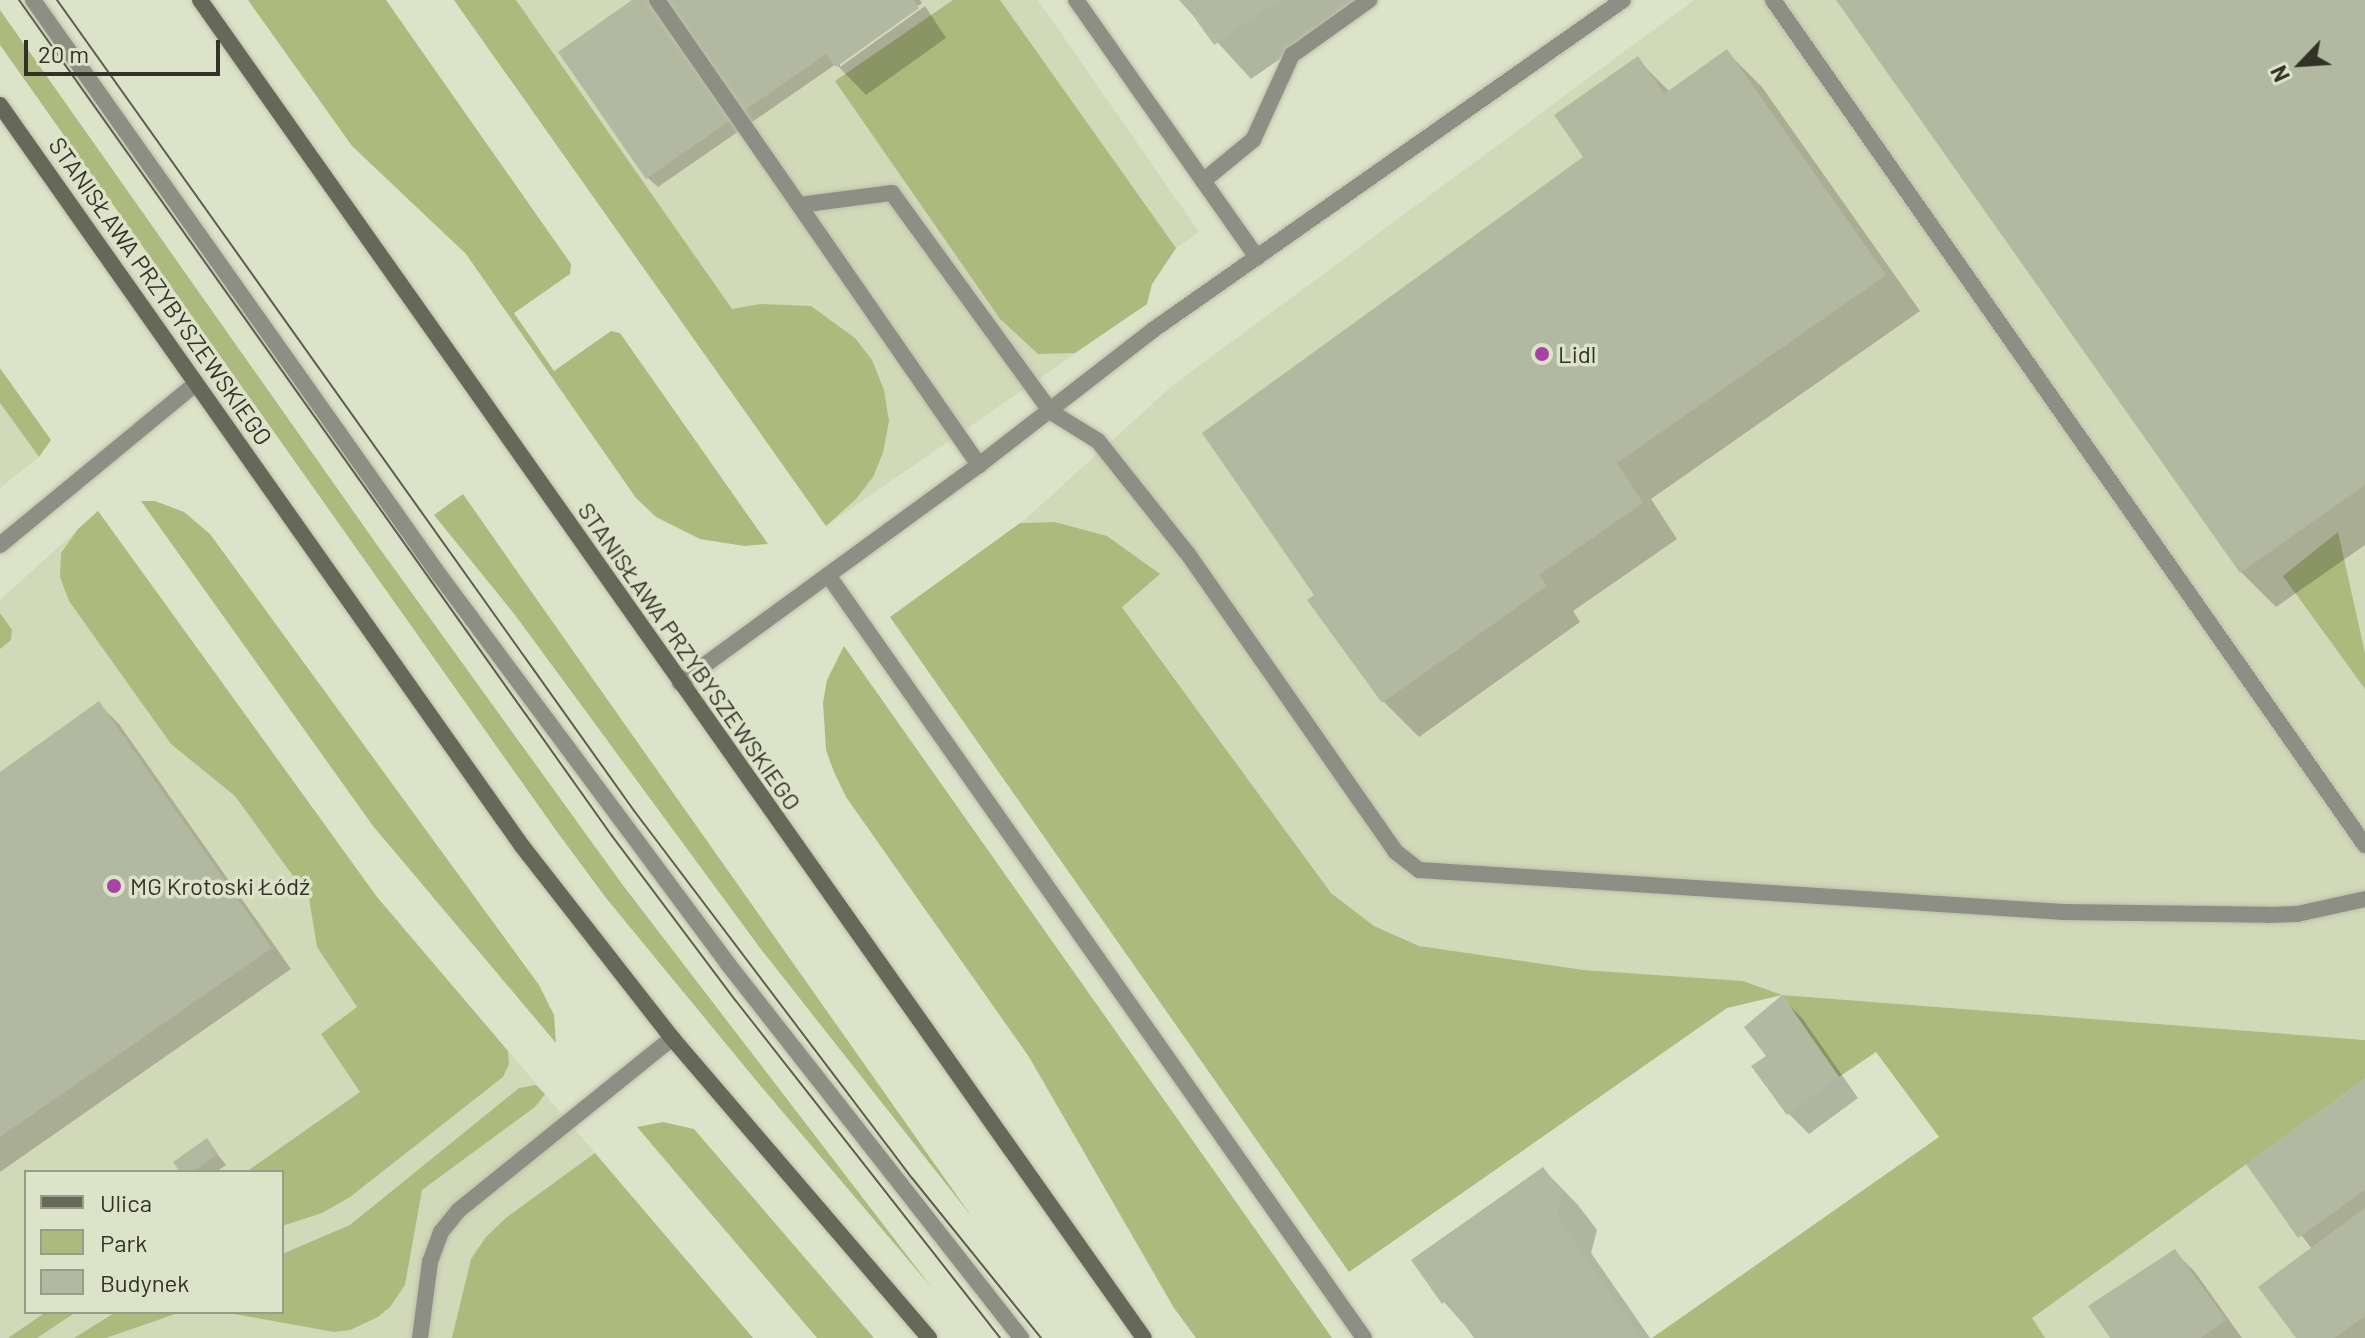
<!DOCTYPE html>
<html>
<head>
<meta charset="utf-8">
<style>
  body { margin:0 }
  #map { position:relative; width:2365px; height:1338px; overflow:hidden; background:#dde3c9; font-family:Barlow,sans-serif }
  div>[style] { position:absolute }
  [style*='--x'] { left:calc(var(--x)*1px); top:calc(var(--y)*1px); width:calc(var(--w)*1px); rotate:calc(var(--a)*1deg) }
  .built>* { inset:0; background:#d2d9b8 }
  .green>* { inset:0; background:#aeba7d }
  .shadow>* { inset:0; background:#0003 }
  .building>* { inset:0; background:#b3b9a1 }
  .roads { filter:drop-shadow(0 0 2px #bbc0a9) drop-shadow(0 0 2px #bbc0a9) }
  .lane>* { height:16px; margin:-8px; padding:0 8px; transform-origin:8px; border-radius:8px; background:#8d8f85 }
  .street>* { height:16px; margin:-8px; padding:0 8px; transform-origin:8px; border-radius:8px; background:#8d8f85 }
  .secondary>* { height:16px; margin:-8px; padding:0 8px; transform-origin:8px; border-radius:8px; background:#66695a }
  .tram>* { height:2px; margin:-1px; padding:0 1px; transform-origin:1px; border-radius:1px; background:#5b5e50 }
  .dots>* { width:22px; height:22px; translate:-50% -50%; box-sizing:border-box; border:4px solid #dde3c9; border-radius:50% }
  span { translate:-50% -50%; white-space:nowrap; text-align:center; line-height:1.15; -webkit-text-stroke:7px #dde3c9; paint-order:stroke }
  .street-label { font-size:24px; color:#313329 }
  .poi-label { font-size:24px; color:#313329 }
  .left { translate:0 -50%; text-align:left }
  .legend { position:absolute; left:24px; top:1170px; width:260px; height:144px; box-sizing:border-box; background:#dde3c9; border:2px solid #989d89; margin:0; padding:10px 14px; list-style:none; font-size:24px; color:#313329 }
  .legend li { display:flex; align-items:center; gap:16px; height:40px }
  .legend b { width:40px; border:2px solid #989d89 }
  .north { position:absolute; left:2261px; top:24px; width:80px; height:80px; -webkit-text-stroke:6px #dde3c9; paint-order:stroke; rotate:245deg; font-size:22px; font-weight:700; line-height:32px; text-align:center; color:#313329 }
  .north::after { content:''; display:block; margin:auto; width:28px; height:36px; background:#313329; clip-path:polygon(50% 0,100% 100%,50% 72%,0 100%) }
  .scale { position:absolute; left:24px; top:40px; width:196px; height:36px; box-sizing:border-box; border:4px solid #313329; border-top:0; padding-left:10px; font-size:24px; line-height:28px; white-space:nowrap; color:#313329; -webkit-text-stroke:6px #dde3c9; paint-order:stroke }
</style>
</head>
<body>
<div id="map">
  <div class="built">
    <i style="clip-path:polygon(454px 0,1038px 0,1199px 232px,1176px 248px,1152px 284px,1147px 304px,826px 526px)"></i>
    <i style="clip-path:polygon(1694px 0,2365px 0,2365px 1040px,1782px 995px,1743px 981px,1584px 970px,1419px 946px,1374px 926px,1331px 893px,1122px 606px,1159px 573px,1055px 522px,1021px 523px,1172px 386px)"></i>
    <i style="clip-path:polygon(0 403px,39px 457px,0 488px)"></i>
    <i style="clip-path:polygon(evenodd,98px 511px,377px 897px,595px 1153px,650px 1225px,526px 1338px,0 1338px,0 600px,98px 511px,26px 1172px,282px 1172px,282px 1312px,26px 1312px,26px 1172px)"></i>
    <i style="clip-path:polygon(2365px 1079px,2365px 1338px,2045px 1338px,2031px 1318px)"></i>
  </div>
  <div class="green">
    <i style="clip-path:polygon(248px 0,386px 0,571px 264px,570px 274px,514px 313px,554px 371px,611px 331px,620px 333px,768px 544px,744px 546px,700px 539px,656px 517px,636px 498px,466px 254px,352px 146px)"></i>
    <i style="clip-path:polygon(454px 0,516px 0,732px 309px,760px 304px,811px 306px,855px 338px,872px 360px,884px 390px,889px 421px,883px 453px,873px 477px,856px 499px,826px 526px)"></i>
    <i style="clip-path:polygon(953px 0,1000px 0,1176px 248px,1152px 284px,1147px 304px,1075px 353px,1038px 354px,1000px 319px,835px 81px)"></i>
    <i style="clip-path:polygon(0 10px,375px 542px,622px 884px,932px 1288px,759px 1084px,606px 898px,555px 829px,0 45px)"></i>
    <i style="clip-path:polygon(0 368px,51px 440px,39px 457px,0 403px)"></i>
    <i style="clip-path:polygon(463px 494px,521px 577px,972px 1217px,760px 948px,515px 615px,434px 515px)"></i>
    <i style="clip-path:polygon(141px 501px,155px 501px,184px 512px,210px 534px,539px 985px,554px 1015px,556px 1043px,373px 826px)"></i>
    <i style="clip-path:polygon(98px 511px,377px 897px,508px 1051px,509px 1064px,503px 1077px,350px 1197px,322px 1213px,282px 1226px,282px 1172px,246px 1172px,360px 1092px,321px 1034px,357px 1007px,317px 947px,309px 898px,235px 796px,171px 744px,69px 601px,60px 577px,61px 553px,78px 529px)"></i>
    <i style="clip-path:polygon(1055px 522px,1107px 536px,1160px 574px,1122px 607px,1331px 893px,1374px 926px,1419px 946px,1584px 970px,1743px 981px,1782px 995px,2365px 1040px,2365px 1079px,2032px 1318px,2045px 1338px,1652px 1338px,1939px 1137px,1876px 1052px,1839px 1077px,1782px 995px,1727px 1008px,1349px 1272px,890px 617px,1020px 523px)"></i>
    <i style="clip-path:polygon(2338px 532px,2365px 653px,2365px 689px,2283px 576px)"></i>
    <i style="clip-path:polygon(0 613px,12px 630px,11px 640px,0 649px)"></i>
    <i style="clip-path:polygon(844px 646px,1332px 1338px,1196px 1338px,1174px 1308px,1029px 1057px,846px 797px,834px 772px,826px 750px,823px 702px,827px 680px)"></i>
    <i style="clip-path:polygon(536px 1085px,545px 1094px,535px 1107px,422px 1190px,405px 1285px,390px 1307px,378px 1317px,350px 1330px,334px 1332px,223px 1312px,282px 1312px,282px 1254px,350px 1225px,519px 1088px)"></i>
    <i style="clip-path:polygon(663px 1122px,694px 1129px,874px 1338px,817px 1338px,637px 1127px)"></i>
    <i style="clip-path:polygon(595px 1153px,753px 1338px,452px 1338px,471px 1259px,486px 1237px,507px 1217px)"></i>
    <i style="clip-path:polygon(46px 1312px,76px 1312px,37px 1338px,8px 1338px)"></i>
    <i style="clip-path:polygon(116px 1312px,181px 1312px,106px 1338px,74px 1338px)"></i>
  </div>
  <div class="shadow">
    <i style="clip-path:polygon(635px 0,920px 0,922px 3px,840px 62px,840px 67px,925px 6px,946px 38px,866px 95px,836px 64px,658px 187px,647px 177px)"></i>
    <i style="clip-path:polygon(1179px 0,1365px 0,1251px 79px)"></i>
    <i style="clip-path:polygon(1839px 0,2365px 0,2365px 545px,2276px 607px,2241px 572px)"></i>
    <i style="clip-path:polygon(1727px 52px,1762px 87px,1920px 311px,1651px 499px,1677px 539px,1573px 611px,1580px 622px,1419px 737px,1384px 702px,1317px 596px,1586px 157px,1637px 59px,1670px 92px)"></i>
    <i style="clip-path:polygon(99px 704px,119px 724px,291px 969px,0 1172px,0 775px)"></i>
    <i style="clip-path:polygon(1782px 998px,1802px 1018px,1858px 1098px,1809px 1134px,1789px 1114px,1754px 1066px,1769px 1056px)"></i>
    <i style="clip-path:polygon(2365px 1081px,2365px 1338px,2299px 1338px,2312px 1249px,2248px 1164px)"></i>
    <i style="clip-path:polygon(206px 1140px,226px 1165px,216px 1172px,183px 1172px)"></i>
    <i style="clip-path:polygon(1543px 1169px,1578px 1205px,1597px 1230px,1591px 1253px,1650px 1338px,1476px 1338px,1444px 1302px)"></i>
    <i style="clip-path:polygon(2174px 1251px,2195px 1272px,2242px 1338px,2113px 1338px)"></i>
  </div>
  <div class="building">
    <i style="clip-path:polygon(632px 0,913px 0,919px 8px,836px 67px,826px 54px,646px 179px,558px 52px)"></i>
    <i style="clip-path:polygon(1182px 0,1278px 0,1214px 45px)"></i>
    <i style="clip-path:polygon(1836px 0,2365px 0,2365px 485px,2240px 573px)"></i>
    <i style="clip-path:polygon(1727px 49px,1886px 275px,1617px 463px,1643px 503px,1539px 575px,1547px 586px,1382px 703px,1307px 600px,1314px 595px,1202px 433px,1583px 157px,1554px 115px,1638px 56px,1664px 94px)"></i>
    <i style="clip-path:polygon(99px 701px,272px 948px,0 1137px,0 772px)"></i>
    <i style="clip-path:polygon(1782px 995px,1839px 1077px,1787px 1115px,1751px 1066px,1766px 1056px,1744px 1027px)"></i>
    <i style="clip-path:polygon(2365px 1079px,2365px 1190px,2298px 1238px,2246px 1164px)"></i>
    <i style="clip-path:polygon(207px 1138px,218px 1154px,192px 1172px,180px 1172px,173px 1162px)"></i>
    <i style="clip-path:polygon(1543px 1167px,1563px 1193px,1557px 1216px,1641px 1338px,1474px 1338px,1447px 1300px,1442px 1304px,1411px 1260px)"></i>
    <i style="clip-path:polygon(2365px 1208px,2365px 1316px,2335px 1338px,2296px 1338px,2258px 1287px)"></i>
    <i style="clip-path:polygon(2175px 1249px,2226px 1320px,2201px 1338px,2110px 1338px,2088px 1306px)"></i>
  </div>
  <div class="roads">
    <div class="lane">
      <i style="--x:33;--y:0;--w:705;--a:54.76"></i>
      <i style="--x:440;--y:576;--w:483;--a:53.4"></i>
      <i style="--x:728;--y:964;--w:475;--a:51.9"></i>
      <i style="--x:657;--y:0;--w:566;--a:55.3"></i>
      <i style="--x:1076;--y:0;--w:315;--a:54.9"></i>
      <i style="--x:1773;--y:0;--w:1032;--a:54.99"></i>
      <i style="--x:1203;--y:181;--w:65;--a:-39.4"></i>
      <i style="--x:1253;--y:140;--w:94;--a:-65.4"></i>
      <i style="--x:1292;--y:55;--w:95;--a:-35.5"></i>
      <i style="--x:799;--y:205;--w:94;--a:-7.4"></i>
      <i style="--x:892;--y:193;--w:271;--a:54"></i>
      <i style="--x:1051;--y:412;--w:55;--a:31.7"></i>
      <i style="--x:1098;--y:441;--w:144;--a:51.5"></i>
      <i style="--x:1188;--y:554;--w:363;--a:55.1"></i>
      <i style="--x:1396;--y:852;--w:29;--a:38"></i>
      <i style="--x:1419;--y:870;--w:646;--a:3.73"></i>
      <i style="--x:2064;--y:912;--w:204;--a:0.8"></i>
      <i style="--x:2268;--y:915;--w:29;--a:-2"></i>
      <i style="--x:2297;--y:914;--w:70;--a:-12.4"></i>
      <i style="--x:0;--y:545;--w:253;--a:-39.5"></i>
      <i style="--x:828;--y:575;--w:932;--a:54.91"></i>
      <i style="--x:420;--y:1338;--w:77;--a:-82.5"></i>
      <i style="--x:430;--y:1262;--w:32;--a:-70"></i>
      <i style="--x:441;--y:1232;--w:28;--a:-51"></i>
      <i style="--x:459;--y:1210;--w:274;--a:-38.9"></i>
    </div>
    <div class="street">
      <i style="--x:680;--y:683;--w:370;--a:-36.1"></i>
      <i style="--x:979;--y:465;--w:220;--a:-37.8"></i>
      <i style="--x:1153;--y:330;--w:574;--a:-35.07"></i>
    </div>
    <div class="secondary">
      <i style="--x:200;--y:0;--w:1637;--a:54.8"></i>
      <i style="--x:0;--y:105;--w:906;--a:54.84"></i>
      <i style="--x:522;--y:846;--w:244;--a:52"></i>
      <i style="--x:672;--y:1038;--w:395;--a:49.4"></i>
    </div>
  </div>
  <div class="tram">
    <i style="--x:19;--y:0;--w:1025;--a:54.65"></i>
    <i style="--x:612;--y:836;--w:206;--a:53.1"></i>
    <i style="--x:736;--y:1001;--w:428;--a:51.9"></i>
    <i style="--x:57;--y:0;--w:997;--a:54.56"></i>
    <i style="--x:635;--y:812;--w:459;--a:52.9"></i>
    <i style="--x:912;--y:1178;--w:206;--a:51.1"></i>
  </div>
  <div class="dots">
    <i style="left:1542px;top:354px;background:#a742a7"></i>
    <i style="left:114px;top:886px;background:#a742a7"></i>
  </div>
  <div class="street-label">
    <span style="left:161px;top:291px;rotate:55deg">STANISŁAWA PRZYBYSZEWSKIEGO</span>
    <span style="left:690px;top:656px;rotate:55deg">STANISŁAWA PRZYBYSZEWSKIEGO</span>
  </div>
  <div class="poi-label">
    <span class="left" style="left:1558px;top:354px">Lidl</span>
    <span class="left" style="left:130px;top:886px">MG Krotoski Łódź</span>
  </div>
  <ul class="legend">
  <li><b style="height:10px;background:#66695a"></b>Ulica</li>
  <li><b style="height:22px;background:#aeba7d"></b>Park</li>
  <li><b style="height:22px;background:#b3b9a1"></b>Budynek</li>
  </ul>
  <div class="north">N</div>
  <div class="scale">20 m</div>
</div>
</body>
</html>
